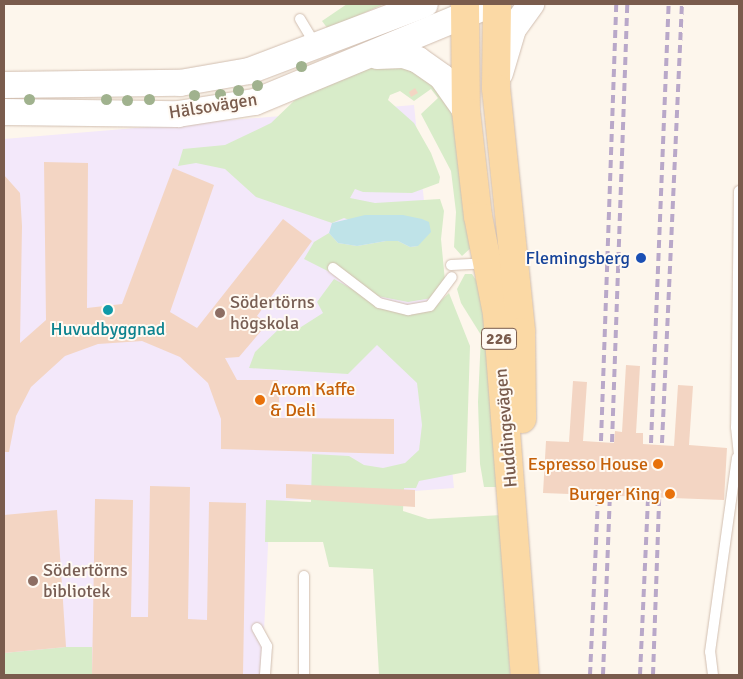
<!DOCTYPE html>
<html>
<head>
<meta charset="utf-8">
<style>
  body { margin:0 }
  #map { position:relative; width:743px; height:679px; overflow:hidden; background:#fdf6ec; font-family:Signika,sans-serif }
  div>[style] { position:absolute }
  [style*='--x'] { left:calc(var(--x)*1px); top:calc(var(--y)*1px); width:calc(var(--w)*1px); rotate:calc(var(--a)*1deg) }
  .education>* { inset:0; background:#f3e8fa }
  .green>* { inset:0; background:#d8ecc9 }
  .water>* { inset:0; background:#bfe3e8 }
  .building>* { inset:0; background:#f3d5c3 }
  .roads { filter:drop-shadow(0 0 1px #d1beb0) drop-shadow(0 0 1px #d1beb0) }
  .lane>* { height:10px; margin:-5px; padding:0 5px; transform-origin:5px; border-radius:5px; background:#fff }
  .secondary>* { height:26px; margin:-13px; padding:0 13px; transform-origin:13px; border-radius:13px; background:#fff }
  .primary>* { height:28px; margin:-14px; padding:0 14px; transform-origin:14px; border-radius:14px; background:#fbd9a5 }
  .rail>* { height:4px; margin-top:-2px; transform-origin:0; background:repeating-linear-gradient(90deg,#b9a8c9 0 8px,transparent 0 13px) }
  .trees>* { width:11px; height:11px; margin:-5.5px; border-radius:50%; background:#a0b28e }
  .dots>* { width:14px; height:14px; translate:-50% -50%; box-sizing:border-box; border:2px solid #fffaf3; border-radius:50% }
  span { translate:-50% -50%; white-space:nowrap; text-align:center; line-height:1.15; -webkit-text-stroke:4px #fffaf3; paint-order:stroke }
  .shield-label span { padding:1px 4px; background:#fffaf3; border:1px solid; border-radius:4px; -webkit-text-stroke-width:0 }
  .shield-label { font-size:16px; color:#7a5c4d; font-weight:700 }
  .street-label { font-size:18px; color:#7a5c4d }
  .transit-label { font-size:18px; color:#164399 }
  .right { translate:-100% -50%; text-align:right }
  .education-label { font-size:18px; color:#785e54 }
  .left { translate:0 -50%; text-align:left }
  .culture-label { font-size:18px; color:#0d838f }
  .food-label { font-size:18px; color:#c56008 }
  .frame { position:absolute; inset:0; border:5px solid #7a5c4d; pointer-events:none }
</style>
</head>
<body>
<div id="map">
  <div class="education">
    <i style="clip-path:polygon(414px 105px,454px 488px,270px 502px,262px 675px,4px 675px,4px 139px)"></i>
  </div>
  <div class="green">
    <i style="clip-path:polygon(347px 4px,384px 4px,328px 29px,322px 21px)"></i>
    <i style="clip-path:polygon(402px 59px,456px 106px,474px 245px,462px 256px,454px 247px,456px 212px,451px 171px,421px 114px,438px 98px,431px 89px,414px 101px,400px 91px,390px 95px,388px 100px,414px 123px,431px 153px,440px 177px,439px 183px,412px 193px,363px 192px,355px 189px,350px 198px,375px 203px,440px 199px,444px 211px,441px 239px,445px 281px,432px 298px,408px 302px,377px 296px,304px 259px,314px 242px,329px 233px,338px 243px,357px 246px,386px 241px,398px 241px,410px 247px,418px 246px,344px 218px,332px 223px,256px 197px,225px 169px,196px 163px,178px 166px,183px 149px,225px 145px,271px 123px,296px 99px,351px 71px)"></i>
    <i style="clip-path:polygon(465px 274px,472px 274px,480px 286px,501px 487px,484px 487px,480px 464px,478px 402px,481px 335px,461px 303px,457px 289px)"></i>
    <i style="clip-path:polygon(334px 279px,392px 311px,415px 312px,433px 308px,449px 293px,470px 346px,466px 472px,419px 481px,416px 488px,404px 488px,403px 511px,428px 519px,502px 515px,510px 675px,379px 675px,373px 569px,329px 567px,323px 542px,265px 542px,266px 500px,311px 502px,312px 454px,349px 456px,364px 465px,383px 468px,405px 463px,419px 450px,422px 425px,417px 383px,377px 345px,348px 374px,249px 368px,255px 352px,283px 325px,301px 327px,323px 313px,317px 302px)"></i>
    <i style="clip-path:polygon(66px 647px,92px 647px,92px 675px,4px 675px,4px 653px)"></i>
  </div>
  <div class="water">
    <i style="clip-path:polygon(365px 215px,403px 215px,422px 219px,429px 222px,431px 232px,418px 246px,410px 247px,398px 241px,386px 241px,357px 246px,338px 243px,329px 233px,332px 223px)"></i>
  </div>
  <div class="building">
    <i style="clip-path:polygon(415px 88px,418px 93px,411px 97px,409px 92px)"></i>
    <i style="clip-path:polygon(44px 162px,88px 163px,87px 308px,122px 304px,173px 168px,214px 185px,170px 312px,197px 328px,283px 219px,312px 241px,257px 316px,267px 324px,239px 357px,225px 358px,237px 380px,278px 380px,280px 418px,394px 419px,394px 454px,221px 449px,221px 419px,208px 383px,180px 357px,142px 341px,98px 344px,65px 356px,31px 387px,16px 416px,9px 452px,4px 452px,4px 175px,20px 193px,22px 226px,20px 343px,46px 320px)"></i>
    <i style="clip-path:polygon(626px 365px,640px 366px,636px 433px,643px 433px,643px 444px,674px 446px,678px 385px,693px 386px,689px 445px,727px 448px,724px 500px,543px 493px,546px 441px,569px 442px,573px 381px,587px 382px,583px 441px,614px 443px,615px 431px,622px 432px)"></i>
    <i style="clip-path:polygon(286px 484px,415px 490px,415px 507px,286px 498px)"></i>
    <i style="clip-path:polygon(150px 486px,190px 487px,188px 619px,207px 620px,209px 502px,246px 503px,243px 675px,92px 675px,95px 499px,133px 500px,131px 617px,148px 617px)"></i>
    <i style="clip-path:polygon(57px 510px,66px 647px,4px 653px,4px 515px)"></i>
  </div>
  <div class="roads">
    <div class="lane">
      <i style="--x:300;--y:19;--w:31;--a:59"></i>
      <i style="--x:739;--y:191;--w:236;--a:90.7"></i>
      <i style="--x:736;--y:427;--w:31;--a:84"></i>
      <i style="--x:451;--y:265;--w:34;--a:-3"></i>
      <i style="--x:333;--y:268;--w:58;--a:37.3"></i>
      <i style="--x:379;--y:303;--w:30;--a:14"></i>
      <i style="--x:408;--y:310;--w:22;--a:-10"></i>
      <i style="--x:430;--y:306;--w:36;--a:-53"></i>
      <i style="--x:257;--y:628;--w:21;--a:61"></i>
      <i style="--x:267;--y:646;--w:29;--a:94"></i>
      <i style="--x:304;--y:675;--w:99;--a:-90"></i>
      <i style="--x:713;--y:675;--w:23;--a:-97"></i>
      <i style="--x:710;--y:652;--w:196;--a:-82.1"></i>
    </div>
    <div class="secondary">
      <i style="--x:377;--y:56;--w:26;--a:-2"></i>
      <i style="--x:403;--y:55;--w:16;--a:18"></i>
      <i style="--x:418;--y:60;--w:29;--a:35"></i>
      <i style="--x:442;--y:77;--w:42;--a:54.8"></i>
      <i style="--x:500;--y:73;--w:46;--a:-73.5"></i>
      <i style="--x:513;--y:29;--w:31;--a:-54"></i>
      <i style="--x:4;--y:85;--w:176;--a:-0.7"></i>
      <i style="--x:180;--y:83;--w:70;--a:-9.9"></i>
      <i style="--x:249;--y:71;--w:188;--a:-20.8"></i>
      <i style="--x:4;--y:112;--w:174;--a:0.7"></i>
      <i style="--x:178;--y:114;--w:78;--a:-8.9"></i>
      <i style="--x:255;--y:102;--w:256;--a:-22.5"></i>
    </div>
    <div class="primary">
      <i style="--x:465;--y:4;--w:107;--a:89.5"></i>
      <i style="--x:466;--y:111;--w:106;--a:83.5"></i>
      <i style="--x:478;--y:216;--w:100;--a:79"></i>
      <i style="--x:497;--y:314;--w:362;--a:85.6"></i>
      <i style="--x:497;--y:4;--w:84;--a:90.7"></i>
      <i style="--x:496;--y:88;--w:245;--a:84.1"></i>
      <i style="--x:521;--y:332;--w:87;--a:89.3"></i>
    </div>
  </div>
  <div class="rail">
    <i style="--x:601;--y:441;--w:437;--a:-88"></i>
    <i style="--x:612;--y:442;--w:438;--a:-88"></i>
    <i style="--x:651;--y:443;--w:439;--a:-87.7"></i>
    <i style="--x:662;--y:443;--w:439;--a:-87.4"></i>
    <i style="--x:590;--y:675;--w:179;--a:-87.4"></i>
    <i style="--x:603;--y:675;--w:179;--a:-87.8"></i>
    <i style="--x:640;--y:675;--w:176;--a:-87.4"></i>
    <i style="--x:653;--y:675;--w:176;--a:-88"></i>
  </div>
  <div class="trees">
    <i style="left:301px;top:66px"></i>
    <i style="left:257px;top:85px"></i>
    <i style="left:238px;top:90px"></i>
    <i style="left:220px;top:94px"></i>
    <i style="left:194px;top:95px"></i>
    <i style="left:29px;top:99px"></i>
    <i style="left:106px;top:99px"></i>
    <i style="left:149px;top:99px"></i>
    <i style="left:127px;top:100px"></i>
  </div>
  <div class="dots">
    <i style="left:641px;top:258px;background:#1a4fb4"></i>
    <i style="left:108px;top:310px;background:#0f9aa8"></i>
    <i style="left:220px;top:313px;background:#8d6e63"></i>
    <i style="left:260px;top:400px;background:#e8710a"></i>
    <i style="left:658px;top:464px;background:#e8710a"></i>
    <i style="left:670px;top:494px;background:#e8710a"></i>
    <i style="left:33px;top:581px;background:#8d6e63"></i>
  </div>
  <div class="shield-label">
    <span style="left:499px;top:339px">226</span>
  </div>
  <div class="street-label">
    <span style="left:213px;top:106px;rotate:-9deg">Hälsovägen</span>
    <span style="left:506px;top:428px;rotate:-95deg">Huddingevägen</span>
  </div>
  <div class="transit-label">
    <span class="right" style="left:630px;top:258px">Flemingsberg</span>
  </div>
  <div class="education-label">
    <span class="left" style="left:230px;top:313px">Södertörns<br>högskola</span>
    <span class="left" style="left:43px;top:581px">Södertörns<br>bibliotek</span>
  </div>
  <div class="culture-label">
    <span style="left:108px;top:329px">Huvudbyggnad</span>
  </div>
  <div class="food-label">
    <span class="left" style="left:270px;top:400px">Arom Kaffe<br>&amp; Deli</span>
    <span class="right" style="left:648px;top:464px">Espresso House</span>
    <span class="right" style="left:660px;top:494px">Burger King</span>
  </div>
  <div class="frame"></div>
</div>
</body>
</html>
